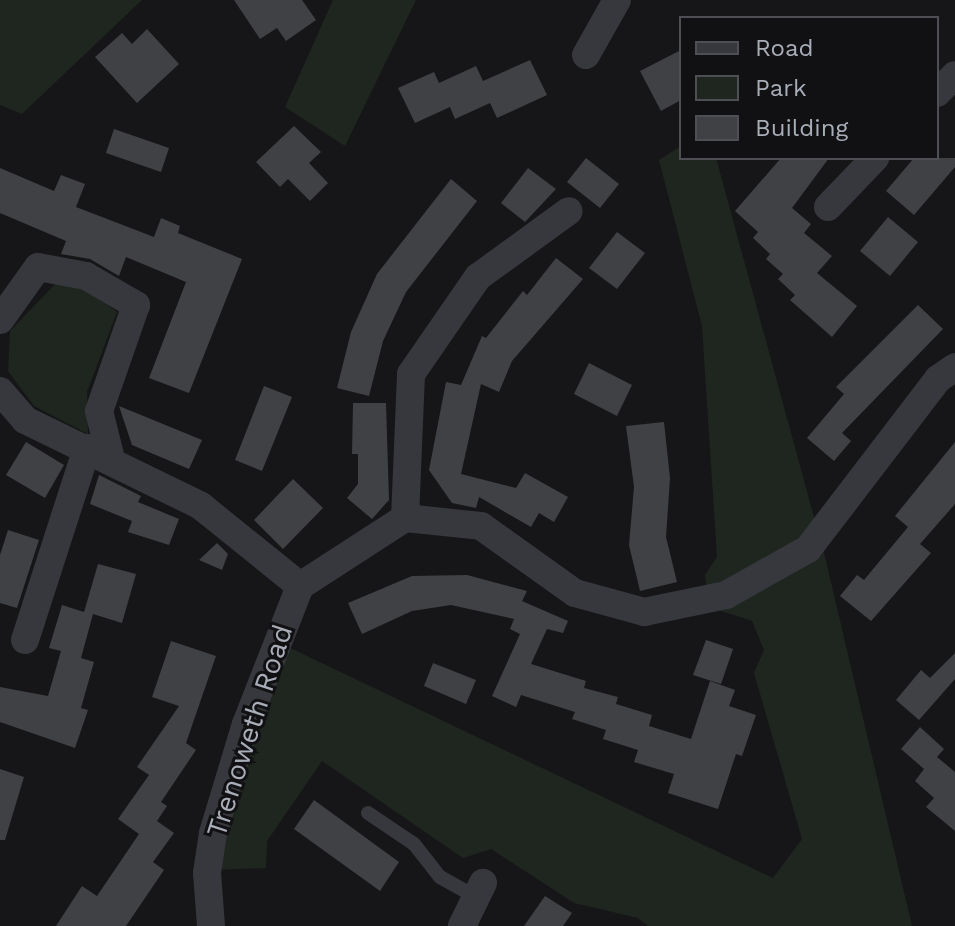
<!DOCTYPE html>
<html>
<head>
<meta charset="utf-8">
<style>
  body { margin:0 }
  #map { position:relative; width:955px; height:926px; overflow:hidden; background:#161618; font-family:"Work Sans",sans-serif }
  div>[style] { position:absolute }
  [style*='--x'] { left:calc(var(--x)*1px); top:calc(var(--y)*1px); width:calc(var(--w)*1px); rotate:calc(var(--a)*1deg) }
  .green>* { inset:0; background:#1e261f }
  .building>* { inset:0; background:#404145 }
  .lane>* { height:14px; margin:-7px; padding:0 7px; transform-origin:7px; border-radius:7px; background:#37383d }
  .street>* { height:28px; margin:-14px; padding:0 14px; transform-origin:14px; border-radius:14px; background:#37383d }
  span { translate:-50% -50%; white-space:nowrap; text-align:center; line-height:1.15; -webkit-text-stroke:6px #111113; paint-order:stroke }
  .street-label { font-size:28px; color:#a8adb8 }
  .legend { position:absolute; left:679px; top:16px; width:260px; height:144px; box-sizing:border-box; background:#111113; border:2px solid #4d4f55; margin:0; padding:10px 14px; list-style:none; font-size:24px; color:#a8adb8 }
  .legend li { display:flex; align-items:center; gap:16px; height:40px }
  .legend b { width:40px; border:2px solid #4d4f55 }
</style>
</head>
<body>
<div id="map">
  <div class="green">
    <i style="clip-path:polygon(0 0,142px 0,22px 114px,0 105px)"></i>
    <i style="clip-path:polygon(333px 0,416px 0,345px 146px,285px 107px)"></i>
    <i style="clip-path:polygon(681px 146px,681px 158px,716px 158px,826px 561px,912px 926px,648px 926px,638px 918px,574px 903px,491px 849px,463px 858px,322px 761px,267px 841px,266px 868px,211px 870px,284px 645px,773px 878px,802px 839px,754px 673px,764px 650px,752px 621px,709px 607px,705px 575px,717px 557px,702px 326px,659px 160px)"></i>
    <i style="clip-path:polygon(57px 282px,89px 291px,117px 312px,87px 392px,88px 434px,34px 406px,8px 371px,10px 331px)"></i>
  </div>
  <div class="building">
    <i style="clip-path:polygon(234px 0,302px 0,316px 20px,286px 41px,277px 28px,260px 39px)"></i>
    <i style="clip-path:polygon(147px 29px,179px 64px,137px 103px,95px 57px,122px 33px,132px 44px)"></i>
    <i style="clip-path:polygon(681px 50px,681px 100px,661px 111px,640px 71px)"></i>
    <i style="clip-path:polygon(530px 60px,547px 95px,497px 118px,490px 103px,455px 119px,450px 107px,415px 123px,398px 88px,434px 72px,439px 83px,476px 66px,483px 81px)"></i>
    <i style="clip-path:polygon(294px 126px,321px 152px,309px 163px,328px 183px,310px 201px,288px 179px,280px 187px,256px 162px)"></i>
    <i style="clip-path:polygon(114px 129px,169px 148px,161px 172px,106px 153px)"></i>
    <i style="clip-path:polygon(586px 158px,619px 184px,600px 208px,567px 182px)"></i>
    <i style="clip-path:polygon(781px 158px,829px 158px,792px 208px,811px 224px,804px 233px,832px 256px,817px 273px,857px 306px,832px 337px,790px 300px,795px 295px,778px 279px,783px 274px,766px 259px,770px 254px,753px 238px,758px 232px,735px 211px)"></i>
    <i style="clip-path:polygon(914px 158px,955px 158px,955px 167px,914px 215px,886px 191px)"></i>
    <i style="clip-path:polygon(0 168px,54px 191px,61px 175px,85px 184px,76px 207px,154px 237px,161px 218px,180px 226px,178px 233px,242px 259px,189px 393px,149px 378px,186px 282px,126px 257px,119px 276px,90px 259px,61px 254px,66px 241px,0 213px)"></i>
    <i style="clip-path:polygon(528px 168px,556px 189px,525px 222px,501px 203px)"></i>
    <i style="clip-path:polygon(451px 179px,477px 201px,406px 292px,383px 341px,369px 396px,337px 388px,351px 332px,377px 274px)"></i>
    <i style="clip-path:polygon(888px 217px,918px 242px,890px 276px,860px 251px)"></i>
    <i style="clip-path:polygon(617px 232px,645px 253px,617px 289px,589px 268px)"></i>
    <i style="clip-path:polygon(556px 258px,583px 279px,512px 361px,499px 392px,481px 384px,461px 474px,516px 488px,525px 473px,568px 497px,554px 522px,539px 513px,531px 527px,479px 497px,476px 508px,452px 503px,429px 470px,446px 382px,461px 385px,482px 336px,486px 338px,523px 291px,527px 295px)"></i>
    <i style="clip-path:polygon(918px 305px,943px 329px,842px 433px,851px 441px,834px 461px,807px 438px,844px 394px,836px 387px)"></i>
    <i style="clip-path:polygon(589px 363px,632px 385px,617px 416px,574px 394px)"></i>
    <i style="clip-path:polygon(264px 386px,292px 397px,262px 471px,235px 460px)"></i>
    <i style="clip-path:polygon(353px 403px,386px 403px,389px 500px,372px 519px,347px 498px,358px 484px,358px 454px,352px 454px)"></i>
    <i style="clip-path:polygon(119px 406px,202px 440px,189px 469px,132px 445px)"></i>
    <i style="clip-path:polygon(664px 422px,670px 478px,666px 537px,677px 582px,640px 591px,629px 545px,634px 487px,626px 426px)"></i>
    <i style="clip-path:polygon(26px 442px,64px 465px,45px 498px,6px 475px)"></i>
    <i style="clip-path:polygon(955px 442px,955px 504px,920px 544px,931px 553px,871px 621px,840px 596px,857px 575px,864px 580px,908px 527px,895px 516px)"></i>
    <i style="clip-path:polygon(99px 475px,141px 496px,138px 502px,179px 519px,169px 545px,128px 532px,132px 521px,90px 504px)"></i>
    <i style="clip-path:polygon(293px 479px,323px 508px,283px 549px,254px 520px)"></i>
    <i style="clip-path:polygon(8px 530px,39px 540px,17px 608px,0 603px,0 555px)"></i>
    <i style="clip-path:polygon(217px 543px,228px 554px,222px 570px,199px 560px)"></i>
    <i style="clip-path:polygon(98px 564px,136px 574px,122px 623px,93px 614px,81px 658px,94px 662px,81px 708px,88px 710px,75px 748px,0 722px,0 687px,48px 696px,61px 651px,49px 648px,62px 605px,84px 612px)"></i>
    <i style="clip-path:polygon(467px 575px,527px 591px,522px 601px,568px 621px,563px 633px,547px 629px,531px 664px,586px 681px,584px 688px,618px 697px,616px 704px,652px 715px,649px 726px,691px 739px,710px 681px,735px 690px,729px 706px,756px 715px,742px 756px,736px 754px,718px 809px,668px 793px,674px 774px,634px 762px,638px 750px,603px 739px,606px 730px,572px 719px,575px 712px,521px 695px,516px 707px,492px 696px,520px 634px,510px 629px,514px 619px,451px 605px,412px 611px,362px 634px,348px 603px,412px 576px)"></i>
    <i style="clip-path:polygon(706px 640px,733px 649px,721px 684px,693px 675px)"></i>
    <i style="clip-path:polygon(171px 641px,216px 656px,186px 743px,196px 750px,161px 802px,167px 806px,157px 821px,174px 833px,153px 862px,164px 870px,126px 926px,56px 926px,82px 886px,97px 896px,139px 834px,118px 819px,149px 775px,137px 767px,179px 706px,152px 697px)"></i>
    <i style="clip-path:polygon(955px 653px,955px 679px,919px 720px,896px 700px,921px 670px,930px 678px)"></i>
    <i style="clip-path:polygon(433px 663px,476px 680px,466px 704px,424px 686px)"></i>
    <i style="clip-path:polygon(920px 727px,944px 749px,937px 757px,955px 772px,955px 831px,926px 807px,934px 798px,915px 781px,924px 769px,901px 749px)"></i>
    <i style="clip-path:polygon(0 769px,24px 777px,5px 840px,0 840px)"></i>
    <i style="clip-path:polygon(314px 800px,399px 862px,380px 891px,294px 829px)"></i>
    <i style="clip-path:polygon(545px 896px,572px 913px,563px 926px,524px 926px)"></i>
  </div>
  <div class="lane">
    <i style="--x:368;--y:813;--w:55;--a:34"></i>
    <i style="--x:414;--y:844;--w:42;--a:51.8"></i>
    <i style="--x:440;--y:877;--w:43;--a:28.9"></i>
  </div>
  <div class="street">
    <i style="--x:586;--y:55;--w:63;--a:-60.6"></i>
    <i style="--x:937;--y:93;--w:25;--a:-45"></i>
    <i style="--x:828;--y:207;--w:68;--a:-46.2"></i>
    <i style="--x:0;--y:320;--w:65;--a:-54.4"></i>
    <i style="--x:38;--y:267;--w:49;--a:10.6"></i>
    <i style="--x:86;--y:276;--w:58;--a:30.1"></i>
    <i style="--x:136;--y:305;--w:112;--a:109.2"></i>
    <i style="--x:99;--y:411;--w:49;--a:76"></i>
    <i style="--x:0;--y:391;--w:38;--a:49"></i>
    <i style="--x:25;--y:420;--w:196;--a:26"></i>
    <i style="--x:201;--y:506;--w:127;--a:38.9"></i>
    <i style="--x:405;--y:518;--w:144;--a:-87.6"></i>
    <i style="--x:411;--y:374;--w:118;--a:-55.4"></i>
    <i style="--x:478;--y:277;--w:112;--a:-36"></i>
    <i style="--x:300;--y:586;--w:125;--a:-32.9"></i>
    <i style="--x:405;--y:518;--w:76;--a:6"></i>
    <i style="--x:481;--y:526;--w:115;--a:35.5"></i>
    <i style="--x:575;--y:593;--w:72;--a:15.4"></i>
    <i style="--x:644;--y:612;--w:84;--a:-11.7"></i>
    <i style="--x:726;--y:595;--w:94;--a:-29.3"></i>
    <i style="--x:808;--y:549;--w:214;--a:-52.6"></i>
    <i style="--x:938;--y:379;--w:21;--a:-35"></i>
    <i style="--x:25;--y:640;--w:202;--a:-72.1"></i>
    <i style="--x:211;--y:926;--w:53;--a:-94.3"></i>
    <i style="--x:207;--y:873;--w:40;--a:-81.5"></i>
    <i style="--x:213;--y:833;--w:114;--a:-73.2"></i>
    <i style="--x:246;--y:724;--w:148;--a:-68.6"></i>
    <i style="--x:462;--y:926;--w:48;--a:-64"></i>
  </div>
  <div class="street-label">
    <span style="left:250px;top:731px;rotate:-72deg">Trenoweth Road</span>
  </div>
  <ul class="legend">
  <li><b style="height:10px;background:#37383d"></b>Road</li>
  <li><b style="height:22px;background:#1e261f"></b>Park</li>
  <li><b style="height:22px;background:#404145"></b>Building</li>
  </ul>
</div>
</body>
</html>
